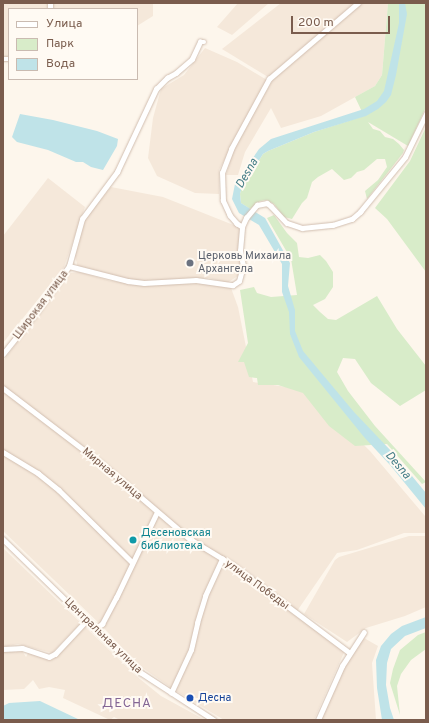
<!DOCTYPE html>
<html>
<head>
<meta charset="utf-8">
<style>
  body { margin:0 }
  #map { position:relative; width:429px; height:723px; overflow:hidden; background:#fdf6ec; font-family:Overpass,sans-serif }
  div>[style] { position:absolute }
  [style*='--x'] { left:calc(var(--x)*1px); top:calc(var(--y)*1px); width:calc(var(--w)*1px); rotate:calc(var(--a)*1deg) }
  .residential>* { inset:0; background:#f5e8da }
  .green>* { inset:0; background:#d8ecc9 }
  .water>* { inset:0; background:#bfe3e8 }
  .roads { filter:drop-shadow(0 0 1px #d1beb0) drop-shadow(0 0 1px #d1beb0) }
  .minor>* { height:4.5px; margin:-2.25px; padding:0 2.25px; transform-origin:2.25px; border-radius:2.25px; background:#fff }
  .dots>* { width:11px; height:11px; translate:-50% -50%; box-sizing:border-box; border:2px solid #fffaf3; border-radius:50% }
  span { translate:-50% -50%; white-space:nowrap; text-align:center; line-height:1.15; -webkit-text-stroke:4px #fffaf3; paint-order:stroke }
  .worship-label { font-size:11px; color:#5b616d }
  .left { translate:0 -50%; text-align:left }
  .street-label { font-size:11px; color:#7a5c4d }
  .culture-label { font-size:11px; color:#0d838f }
  .transit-label { font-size:11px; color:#164399 }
  .water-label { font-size:12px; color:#437c86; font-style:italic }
  .quarter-label { font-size:13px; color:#846695; letter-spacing:1px }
  .frame { position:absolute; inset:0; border:4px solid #7a5c4d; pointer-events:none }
  .legend { position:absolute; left:8px; top:8px; width:130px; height:72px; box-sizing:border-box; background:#fffaf3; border:1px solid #cabbb1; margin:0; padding:5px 7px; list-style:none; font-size:12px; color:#7a5c4d }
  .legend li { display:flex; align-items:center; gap:8px; height:20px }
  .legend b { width:20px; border:1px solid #cabbb1 }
  .scale { position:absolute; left:291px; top:16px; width:99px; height:18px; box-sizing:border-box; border:2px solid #7a5c4d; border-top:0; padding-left:5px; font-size:12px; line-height:14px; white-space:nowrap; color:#7a5c4d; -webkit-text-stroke:3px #fffaf3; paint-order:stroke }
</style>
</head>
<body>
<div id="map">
  <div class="residential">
    <i style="clip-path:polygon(3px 3px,153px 3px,153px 16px,137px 26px,137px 9px,9px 9px,9px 62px,3px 62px)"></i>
    <i style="clip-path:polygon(238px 3px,269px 3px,232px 35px,217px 27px)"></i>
    <i style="clip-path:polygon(281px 3px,355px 3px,268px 77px,222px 49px)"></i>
    <i style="clip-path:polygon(363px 3px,388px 3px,382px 75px,375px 86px,321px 116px,281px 128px,271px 108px,245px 152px,238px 175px,226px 175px,235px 145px,274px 78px)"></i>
    <i style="clip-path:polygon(205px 48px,237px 62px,267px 80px,219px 170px,219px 194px,195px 193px,157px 176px,148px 158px,153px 118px,161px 89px,184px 75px)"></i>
    <i style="clip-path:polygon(48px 178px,85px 207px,64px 267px,3px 343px,3px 236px)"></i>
    <i style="clip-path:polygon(111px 187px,163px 197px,241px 228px,241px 274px,227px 283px,209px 278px,143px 281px,117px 278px,78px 268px,75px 256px,84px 220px)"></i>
    <i style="clip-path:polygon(79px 272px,111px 281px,146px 285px,195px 282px,231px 288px,238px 307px,253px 382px,308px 390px,370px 451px,425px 516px,426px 533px,404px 533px,357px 550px,337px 553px,295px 614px,346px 648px,314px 720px,224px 720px,173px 689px,137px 664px,103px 627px,3px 531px,3px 361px,70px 273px)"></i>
    <i style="clip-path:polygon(409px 536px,426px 536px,426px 607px,405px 616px,366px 628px,347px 642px,304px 614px,335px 560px,339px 557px)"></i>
    <i style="clip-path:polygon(3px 548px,81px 623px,52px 653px,18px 644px,3px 647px)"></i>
    <i style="clip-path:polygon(83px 625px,135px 675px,161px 696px,205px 720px,120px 720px,114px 717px,110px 720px,63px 698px,65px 690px,49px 687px,39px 689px,33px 680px,24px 689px,3px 690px,3px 651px,21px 649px,26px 657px,28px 653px,52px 660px)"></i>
    <i style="clip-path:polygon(364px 638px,378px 646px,372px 663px,376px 720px,321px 720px,349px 658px)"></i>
  </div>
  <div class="green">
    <i style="clip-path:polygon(388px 3px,426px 3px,426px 107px,408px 146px,368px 122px,373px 129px,380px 131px,385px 137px,393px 139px,399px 144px,404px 150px,403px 153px,367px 199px,365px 191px,378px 180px,387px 167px,385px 159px,377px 159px,364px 170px,357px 172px,351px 178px,344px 180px,332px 169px,318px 177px,312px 182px,307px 198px,302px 203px,292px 219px,284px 217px,274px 204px,267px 200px,260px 201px,250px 209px,241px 203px,240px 194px,242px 187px,263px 154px,268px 151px,314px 132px,364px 116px,355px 97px,375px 86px,382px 75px)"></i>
    <i style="clip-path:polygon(426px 127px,426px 272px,387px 219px,375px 208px,410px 161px)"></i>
    <i style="clip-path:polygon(274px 215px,287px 233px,297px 243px,299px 257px,308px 258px,320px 255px,326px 261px,333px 272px,333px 287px,325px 299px,313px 305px,320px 312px,328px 319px,336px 320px,377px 296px,397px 329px,426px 366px,426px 390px,400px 406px,371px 383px,355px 359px,343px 358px,337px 372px,348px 391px,375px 426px,426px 482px,422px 484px,387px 444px,355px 446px,329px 426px,303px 393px,278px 385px,258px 385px,257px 378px,249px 377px,244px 362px,238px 362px,248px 343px,240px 290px,254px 287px,257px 293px,271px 297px,297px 295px,291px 259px,267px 218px)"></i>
    <i style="clip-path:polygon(426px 632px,426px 649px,411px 660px,401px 674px,397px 686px,400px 715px,390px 683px,393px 669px,400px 650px,418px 635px)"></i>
  </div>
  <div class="water">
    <i style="clip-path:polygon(399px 3px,405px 3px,407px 14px,396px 75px,391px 95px,386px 102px,378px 109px,366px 116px,314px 132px,268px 151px,263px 154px,242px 187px,240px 194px,241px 203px,265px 218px,290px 263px,288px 286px,295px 310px,295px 331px,303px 351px,354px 412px,393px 453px,426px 493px,426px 509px,390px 465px,364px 437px,299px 357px,290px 334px,289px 312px,282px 292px,282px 264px,259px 225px,239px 213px,232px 199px,235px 184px,259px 149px,271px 139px,364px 109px,377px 101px,384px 91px,390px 64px,399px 23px)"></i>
    <i style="clip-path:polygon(20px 114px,53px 120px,97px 131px,118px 139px,117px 146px,103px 170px,91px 167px,83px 162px,76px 162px,48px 150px,17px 142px,12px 137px)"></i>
    <i style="clip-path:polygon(426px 617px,426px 628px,405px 636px,391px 649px,387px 663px,386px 685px,390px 708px,394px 720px,382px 720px,377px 688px,376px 660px,381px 646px,391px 634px,402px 626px)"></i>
    <i style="clip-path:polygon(40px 701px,80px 720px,3px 720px,3px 706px,9px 703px)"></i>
  </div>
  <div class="roads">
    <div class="minor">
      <i style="--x:50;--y:9;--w:6;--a:-90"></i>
      <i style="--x:3;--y:59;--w:6;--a:0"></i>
      <i style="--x:242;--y:227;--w:6;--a:-149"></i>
      <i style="--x:237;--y:224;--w:11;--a:-131"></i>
      <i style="--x:230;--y:216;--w:17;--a:-115"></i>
      <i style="--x:223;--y:201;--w:28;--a:-92"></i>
      <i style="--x:222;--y:173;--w:26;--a:-69"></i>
      <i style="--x:231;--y:149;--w:80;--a:-61.5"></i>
      <i style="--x:269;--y:79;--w:117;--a:-40.5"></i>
      <i style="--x:69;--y:266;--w:49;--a:-74.5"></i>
      <i style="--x:82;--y:219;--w:59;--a:-53.3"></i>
      <i style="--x:117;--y:172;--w:92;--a:-64.8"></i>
      <i style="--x:156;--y:89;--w:16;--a:-45"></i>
      <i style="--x:167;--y:78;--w:10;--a:-29"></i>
      <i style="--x:176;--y:73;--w:21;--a:-41"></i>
      <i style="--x:192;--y:59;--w:19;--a:-65"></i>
      <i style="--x:200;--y:42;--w:4;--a:0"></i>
      <i style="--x:3;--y:354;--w:56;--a:-51.5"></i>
      <i style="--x:38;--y:310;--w:54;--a:-54.8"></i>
      <i style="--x:69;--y:266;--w:61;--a:14.3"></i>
      <i style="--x:128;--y:281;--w:16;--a:7"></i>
      <i style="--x:144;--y:283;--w:52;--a:-3.3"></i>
      <i style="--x:196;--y:280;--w:37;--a:8"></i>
      <i style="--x:233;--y:285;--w:7;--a:-34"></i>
      <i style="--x:239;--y:281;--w:16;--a:-75"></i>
      <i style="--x:243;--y:266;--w:15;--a:-101"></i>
      <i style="--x:240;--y:251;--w:24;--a:-85"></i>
      <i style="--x:242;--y:227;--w:10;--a:-66"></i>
      <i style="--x:246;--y:218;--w:17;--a:-50"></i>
      <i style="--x:257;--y:205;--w:10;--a:-11"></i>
      <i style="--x:267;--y:203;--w:5;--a:37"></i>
      <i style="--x:271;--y:206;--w:23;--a:47"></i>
      <i style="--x:287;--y:223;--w:16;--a:18"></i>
      <i style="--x:302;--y:228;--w:31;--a:-6"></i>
      <i style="--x:333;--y:225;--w:20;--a:-18"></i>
      <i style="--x:352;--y:219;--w:11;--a:-41"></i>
      <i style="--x:360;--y:212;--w:71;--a:-50.7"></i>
      <i style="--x:405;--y:157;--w:48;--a:-64"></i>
      <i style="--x:3;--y:388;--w:123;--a:37.4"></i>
      <i style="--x:101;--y:463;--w:117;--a:40.5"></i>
      <i style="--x:190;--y:539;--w:50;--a:31.2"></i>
      <i style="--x:233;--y:565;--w:146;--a:36.9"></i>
      <i style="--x:3;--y:452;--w:41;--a:31"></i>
      <i style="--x:38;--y:473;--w:27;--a:39"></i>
      <i style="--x:59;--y:490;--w:103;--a:44.6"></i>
      <i style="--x:3;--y:539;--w:191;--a:44.2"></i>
      <i style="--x:140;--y:672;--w:88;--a:33"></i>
      <i style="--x:95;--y:629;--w:9;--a:-36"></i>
      <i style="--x:102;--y:624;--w:30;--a:-62"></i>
      <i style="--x:116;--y:598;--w:95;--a:-64.5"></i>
      <i style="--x:3;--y:649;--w:19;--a:-3"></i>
      <i style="--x:22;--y:648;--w:28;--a:18"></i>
      <i style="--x:49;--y:657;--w:7;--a:-27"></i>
      <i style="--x:55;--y:654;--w:45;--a:-46.8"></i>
      <i style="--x:171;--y:693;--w:47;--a:-65.1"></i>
      <i style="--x:191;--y:650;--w:28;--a:-77"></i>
      <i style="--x:197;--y:623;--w:28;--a:-73"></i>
      <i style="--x:205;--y:596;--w:41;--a:-65.3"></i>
      <i style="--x:318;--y:720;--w:59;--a:-66"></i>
      <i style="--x:342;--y:666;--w:40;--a:-57.1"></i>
    </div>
  </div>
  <div class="dots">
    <i style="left:190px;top:263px;background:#6b7280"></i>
    <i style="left:133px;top:540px;background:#0f9aa8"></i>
    <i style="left:190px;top:698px;background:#1a4fb4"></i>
  </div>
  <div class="worship-label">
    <span class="left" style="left:198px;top:263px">Церковь Михаила<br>Архангела</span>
  </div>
  <div class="street-label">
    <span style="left:41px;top:305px;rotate:-53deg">Широкая улица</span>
    <span style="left:112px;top:474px;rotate:40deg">Мирная улица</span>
    <span style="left:257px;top:585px;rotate:36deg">улица Победы</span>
    <span style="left:103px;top:636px;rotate:44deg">Центральная улица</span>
  </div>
  <div class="culture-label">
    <span class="left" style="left:141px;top:540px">Десеновская<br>библиотека</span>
  </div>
  <div class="transit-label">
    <span class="left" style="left:198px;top:698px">Десна</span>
  </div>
  <div class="water-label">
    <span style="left:248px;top:174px;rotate:-60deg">Desna</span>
    <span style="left:397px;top:466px;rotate:49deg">Desna</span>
  </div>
  <div class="quarter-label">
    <span style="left:127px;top:704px">ДЕСНА</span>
  </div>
  <div class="frame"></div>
  <ul class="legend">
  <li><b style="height:5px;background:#fff"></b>Улица</li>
  <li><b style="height:11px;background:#d8ecc9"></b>Парк</li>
  <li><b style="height:11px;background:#bfe3e8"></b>Вода</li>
  </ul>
  <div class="scale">200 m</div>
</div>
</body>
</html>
